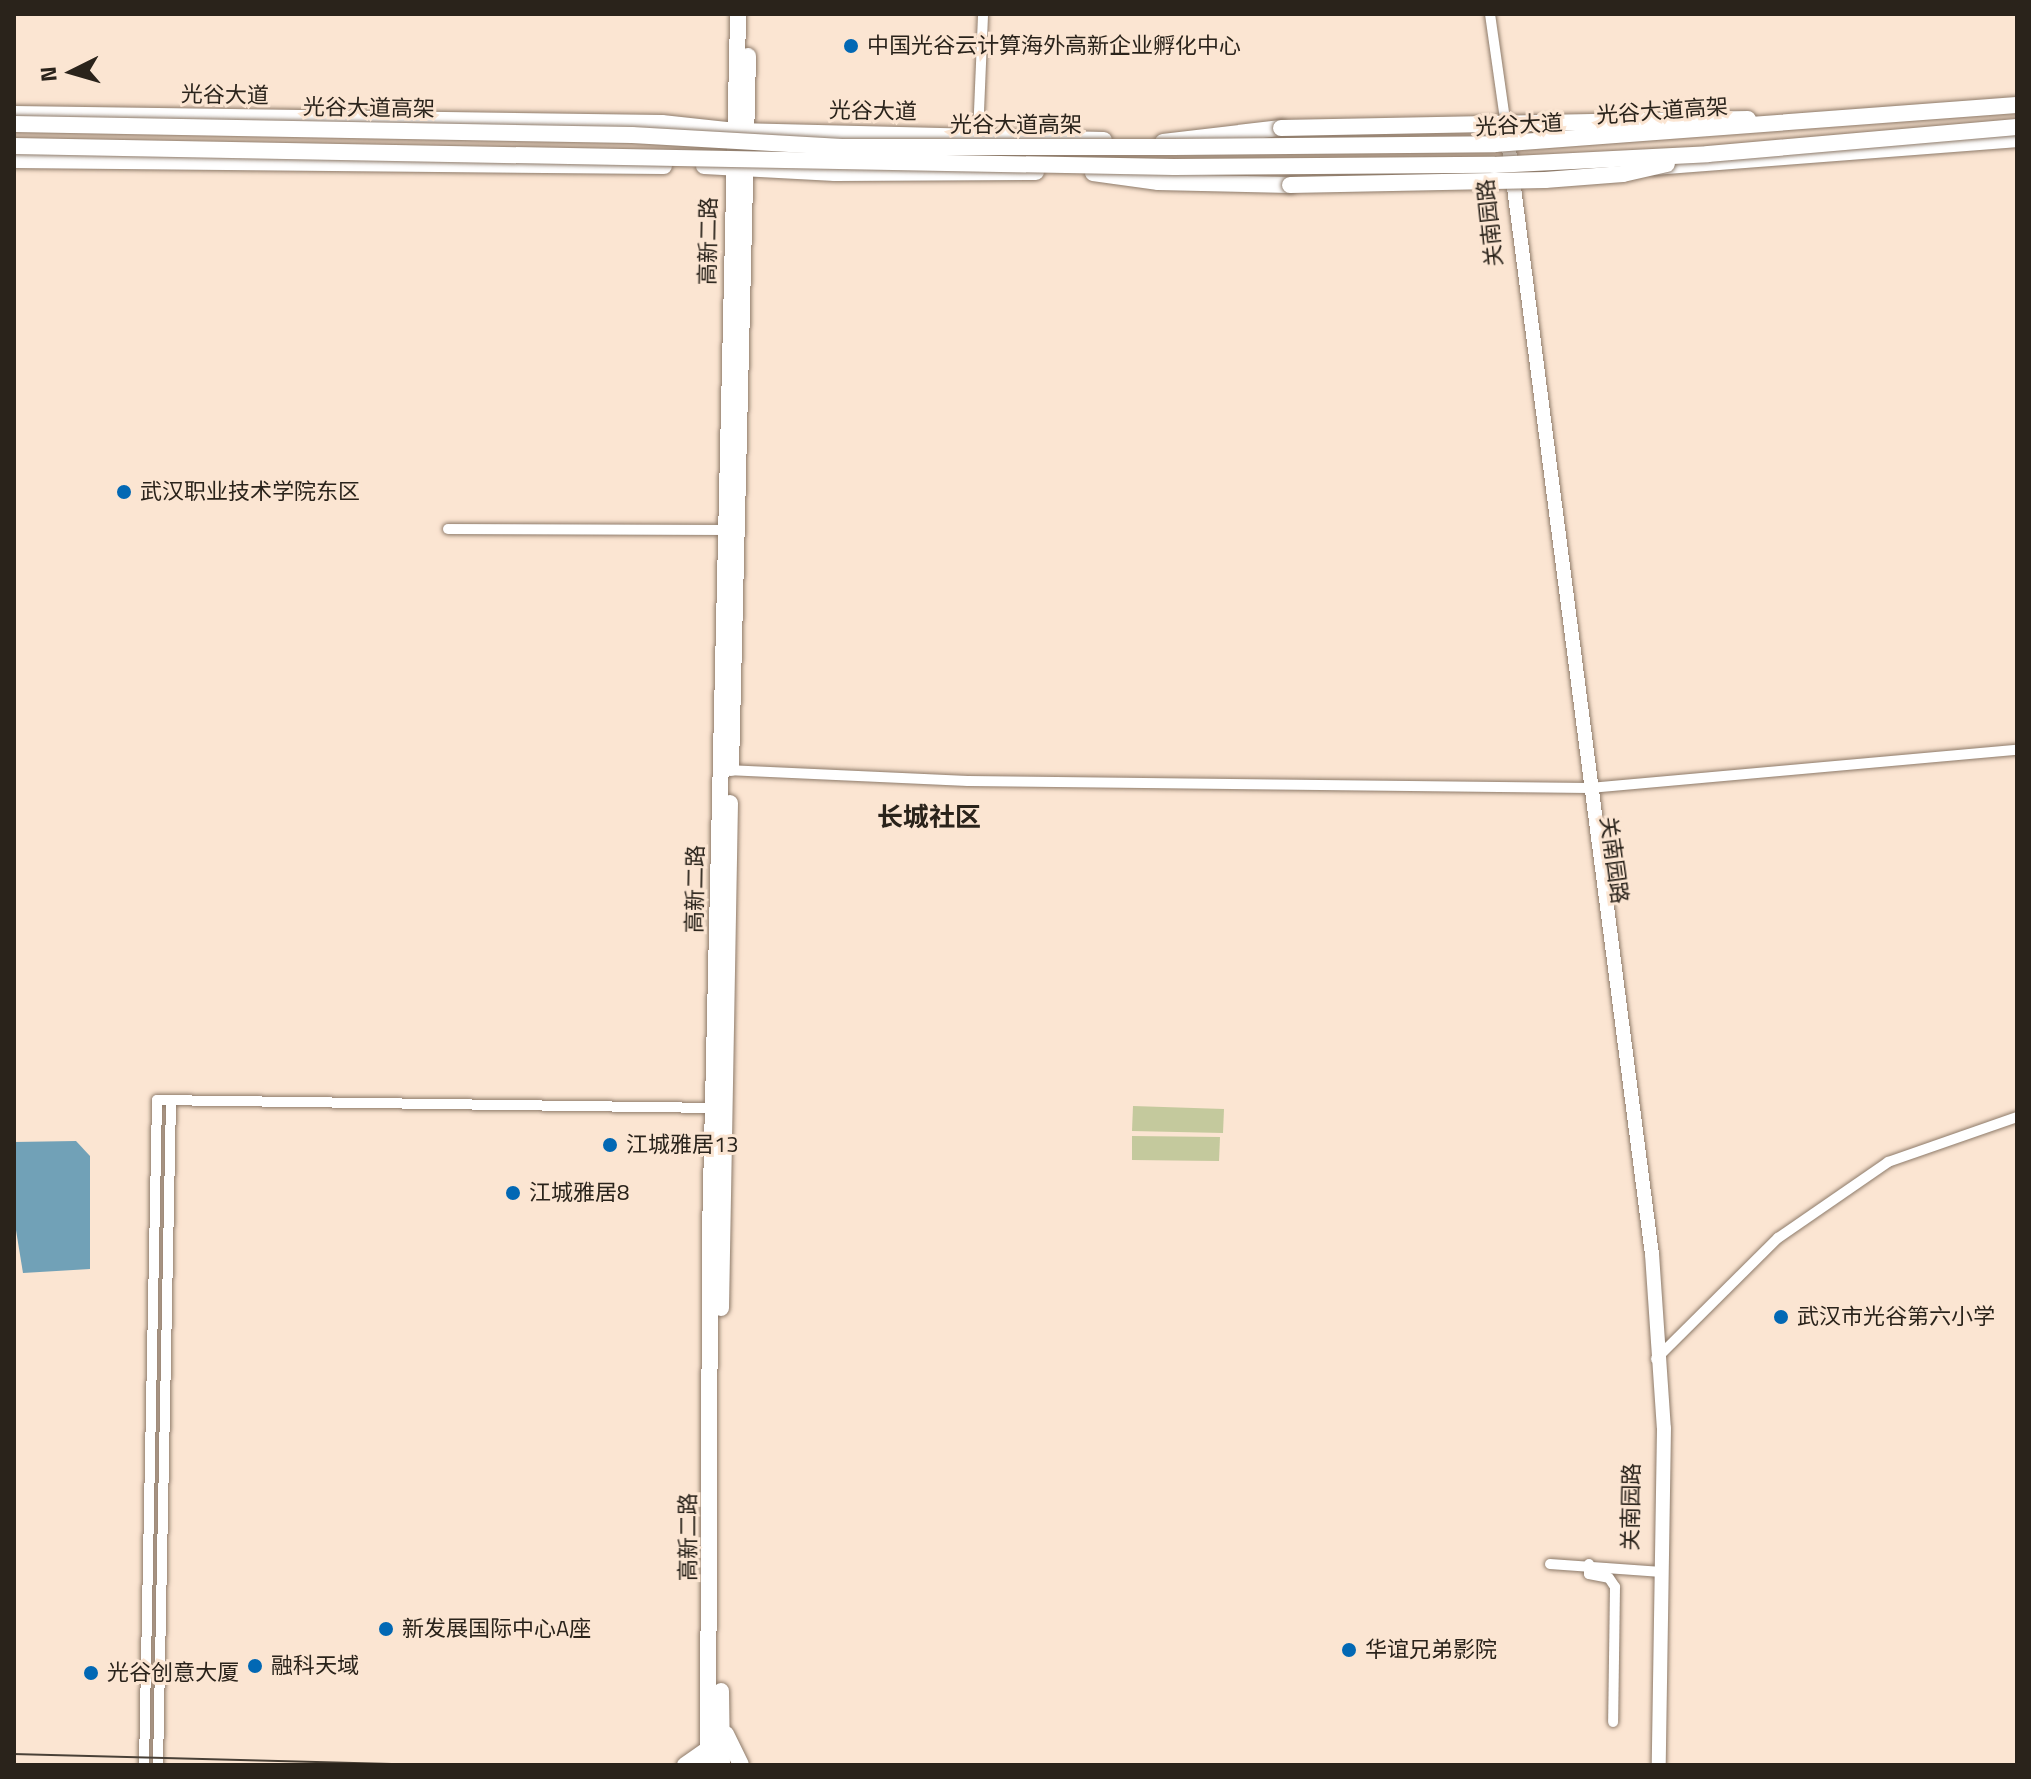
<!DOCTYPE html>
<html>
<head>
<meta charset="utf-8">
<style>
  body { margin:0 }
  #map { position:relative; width:2031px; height:1779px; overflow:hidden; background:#fbe5d2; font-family:"Titillium Web","Noto Sans SC",sans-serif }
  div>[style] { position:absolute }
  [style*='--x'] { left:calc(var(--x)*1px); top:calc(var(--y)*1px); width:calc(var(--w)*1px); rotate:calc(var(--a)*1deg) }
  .green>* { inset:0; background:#c4c99d }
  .water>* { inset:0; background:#71a1b7 }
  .roads { filter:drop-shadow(0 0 2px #8d7a69) drop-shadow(0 0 2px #8d7a69) }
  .minor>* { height:10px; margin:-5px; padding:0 5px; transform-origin:5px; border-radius:5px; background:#fff }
  .secondary>* { height:14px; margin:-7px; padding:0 7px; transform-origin:7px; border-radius:7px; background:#fff }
  .primary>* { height:16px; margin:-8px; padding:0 8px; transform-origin:8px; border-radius:8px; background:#fff }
  .trunk>* { height:16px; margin:-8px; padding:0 8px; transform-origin:8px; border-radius:8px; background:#fff }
  .tram>* { height:2px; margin:-1px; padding:0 1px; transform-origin:1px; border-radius:1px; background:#494036 }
  .bridges { filter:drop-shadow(0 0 2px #8d7a69) drop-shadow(0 0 2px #8d7a69) }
  .trunk-bridge>* { height:16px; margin:-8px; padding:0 8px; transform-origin:8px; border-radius:8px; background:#fff }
  .dots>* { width:22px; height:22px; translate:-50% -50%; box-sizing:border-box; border:4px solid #fbe5d2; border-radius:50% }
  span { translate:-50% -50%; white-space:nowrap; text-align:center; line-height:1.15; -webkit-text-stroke:6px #fbe5d2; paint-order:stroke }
  .poi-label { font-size:22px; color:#2a231b }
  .left { translate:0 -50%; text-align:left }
  .street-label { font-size:22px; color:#2a231b }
  .quarter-label { font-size:26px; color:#2a231b; font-weight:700 }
  .frame { position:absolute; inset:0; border:16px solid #2a231b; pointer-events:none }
  .north { position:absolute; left:32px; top:32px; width:80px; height:80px; -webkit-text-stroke:6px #fbe5d2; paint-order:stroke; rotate:265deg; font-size:22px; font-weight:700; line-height:32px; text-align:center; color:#2a231b }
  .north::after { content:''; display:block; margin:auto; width:28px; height:36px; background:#2a231b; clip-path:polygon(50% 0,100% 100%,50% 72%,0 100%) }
</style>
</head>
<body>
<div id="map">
  <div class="green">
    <i style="clip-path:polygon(1133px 1106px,1224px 1109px,1223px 1133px,1132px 1131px)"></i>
    <i style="clip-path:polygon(1132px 1136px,1220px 1137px,1219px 1161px,1132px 1160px)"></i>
  </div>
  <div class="water">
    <i style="clip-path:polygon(76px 1141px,90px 1156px,90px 1269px,23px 1273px,14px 1218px,14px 1142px)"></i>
  </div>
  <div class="roads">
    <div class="minor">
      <i style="--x:1490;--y:14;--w:134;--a:81.9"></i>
      <i style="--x:978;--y:135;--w:121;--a:-87.6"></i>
      <i style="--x:448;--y:529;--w:276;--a:0.2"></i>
      <i style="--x:726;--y:770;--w:242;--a:2.6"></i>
      <i style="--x:968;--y:781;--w:621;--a:0.65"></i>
      <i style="--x:1589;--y:788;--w:430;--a:-5.1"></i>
      <i style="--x:1656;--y:1359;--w:172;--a:-44.8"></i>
      <i style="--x:1778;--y:1238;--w:134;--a:-34.6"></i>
      <i style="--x:1888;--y:1162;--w:137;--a:-19.2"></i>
      <i style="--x:1550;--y:1564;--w:112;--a:4.1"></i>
      <i style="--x:1589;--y:1564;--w:10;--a:90"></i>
      <i style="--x:1589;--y:1574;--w:20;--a:11"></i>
      <i style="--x:1609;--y:1578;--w:11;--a:56"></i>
      <i style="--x:1615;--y:1587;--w:135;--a:90.8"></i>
      <i style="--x:144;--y:1765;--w:665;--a:-88.88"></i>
      <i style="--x:157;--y:1100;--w:562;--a:0.82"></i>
      <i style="--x:158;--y:1765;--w:665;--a:-88.88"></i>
    </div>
    <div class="secondary">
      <i style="--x:1509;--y:149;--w:1114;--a:82.63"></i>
      <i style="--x:1652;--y:1254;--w:174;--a:86.1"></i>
      <i style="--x:1664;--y:1428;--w:337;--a:90.9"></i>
    </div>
    <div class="primary">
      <i style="--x:14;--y:114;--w:648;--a:0.8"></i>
      <i style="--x:662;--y:123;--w:74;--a:6.2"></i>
      <i style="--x:736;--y:131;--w:368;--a:1.4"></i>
      <i style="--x:14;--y:160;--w:650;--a:0.53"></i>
      <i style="--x:704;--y:166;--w:131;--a:3.1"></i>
      <i style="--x:835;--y:173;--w:201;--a:-0.3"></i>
      <i style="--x:1655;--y:167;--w:363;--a:-4.4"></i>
      <i style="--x:731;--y:768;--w:712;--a:-88.63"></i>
      <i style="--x:721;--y:1308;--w:505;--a:-88.98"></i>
      <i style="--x:721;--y:1691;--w:74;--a:89.2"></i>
      <i style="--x:726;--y:1734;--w:34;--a:64"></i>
      <i style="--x:685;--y:1765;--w:28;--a:-35"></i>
      <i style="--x:708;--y:1765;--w:532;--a:-89.78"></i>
      <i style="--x:710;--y:1233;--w:1219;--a:-88.68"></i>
    </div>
    <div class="trunk">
      <i style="--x:1163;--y:142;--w:119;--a:-6.8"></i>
      <i style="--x:1093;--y:173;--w:66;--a:7.9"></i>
      <i style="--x:1158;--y:182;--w:132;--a:1.3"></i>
    </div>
  </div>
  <div class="tram">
    <i style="--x:14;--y:1754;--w:415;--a:1.5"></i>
  </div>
  <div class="bridges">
    <div class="trunk-bridge">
      <i style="--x:14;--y:124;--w:618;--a:1.02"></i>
      <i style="--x:632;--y:135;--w:210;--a:3.3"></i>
      <i style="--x:842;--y:147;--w:331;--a:0"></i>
      <i style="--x:1173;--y:147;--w:322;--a:-0.5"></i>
      <i style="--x:1495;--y:144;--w:523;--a:-4.27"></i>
      <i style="--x:1281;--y:128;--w:467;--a:-1.1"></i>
      <i style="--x:14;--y:146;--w:1160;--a:1.04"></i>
      <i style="--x:1174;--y:167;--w:320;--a:-0.4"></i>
      <i style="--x:1494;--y:165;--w:214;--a:-2.9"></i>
      <i style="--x:1708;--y:154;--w:310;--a:-5"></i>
      <i style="--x:1290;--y:185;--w:255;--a:-1.1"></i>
      <i style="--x:1545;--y:180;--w:78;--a:-4.4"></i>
      <i style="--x:1623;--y:174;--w:45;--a:-12.8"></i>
    </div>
  </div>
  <div class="dots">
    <i style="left:851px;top:46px;background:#0268b4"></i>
    <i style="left:124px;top:492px;background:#0268b4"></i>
    <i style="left:610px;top:1145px;background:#0268b4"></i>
    <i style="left:513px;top:1193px;background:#0268b4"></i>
    <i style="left:1781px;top:1317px;background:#0268b4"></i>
    <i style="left:386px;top:1629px;background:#0268b4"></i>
    <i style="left:1349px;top:1650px;background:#0268b4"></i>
    <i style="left:255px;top:1666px;background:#0268b4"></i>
    <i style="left:91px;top:1673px;background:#0268b4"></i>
  </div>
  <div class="poi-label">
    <span class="left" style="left:867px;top:46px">中国光谷云计算海外高新企业孵化中心</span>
    <span class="left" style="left:140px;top:492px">武汉职业技术学院东区</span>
    <span class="left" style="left:626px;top:1145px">江城雅居13</span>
    <span class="left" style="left:529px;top:1193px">江城雅居8</span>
    <span class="left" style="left:1797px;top:1317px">武汉市光谷第六小学</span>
    <span class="left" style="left:402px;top:1629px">新发展国际中心A座</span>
    <span class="left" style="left:1365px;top:1650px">华谊兄弟影院</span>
    <span class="left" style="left:271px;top:1666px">融科天域</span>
    <span class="left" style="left:107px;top:1673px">光谷创意大厦</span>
  </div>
  <div class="street-label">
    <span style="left:225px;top:95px;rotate:1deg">光谷大道</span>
    <span style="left:369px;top:108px;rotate:1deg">光谷大道高架</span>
    <span style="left:873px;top:111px;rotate:1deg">光谷大道</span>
    <span style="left:1662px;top:111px;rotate:-4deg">光谷大道高架</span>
    <span style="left:1016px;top:125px">光谷大道高架</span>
    <span style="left:1519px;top:125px;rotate:-3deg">光谷大道</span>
    <span style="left:1490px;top:223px;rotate:-96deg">关南园路</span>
    <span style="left:708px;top:241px;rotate:-89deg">高新二路</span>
    <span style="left:1614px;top:860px;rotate:82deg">关南园路</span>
    <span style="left:695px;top:889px;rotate:-89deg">高新二路</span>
    <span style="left:1631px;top:1507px;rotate:-89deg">关南园路</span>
    <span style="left:688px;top:1537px;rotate:-90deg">高新二路</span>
  </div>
  <div class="quarter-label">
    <span style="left:929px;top:817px">长城社区</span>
  </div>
  <div class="frame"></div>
  <div class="north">N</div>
</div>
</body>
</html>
